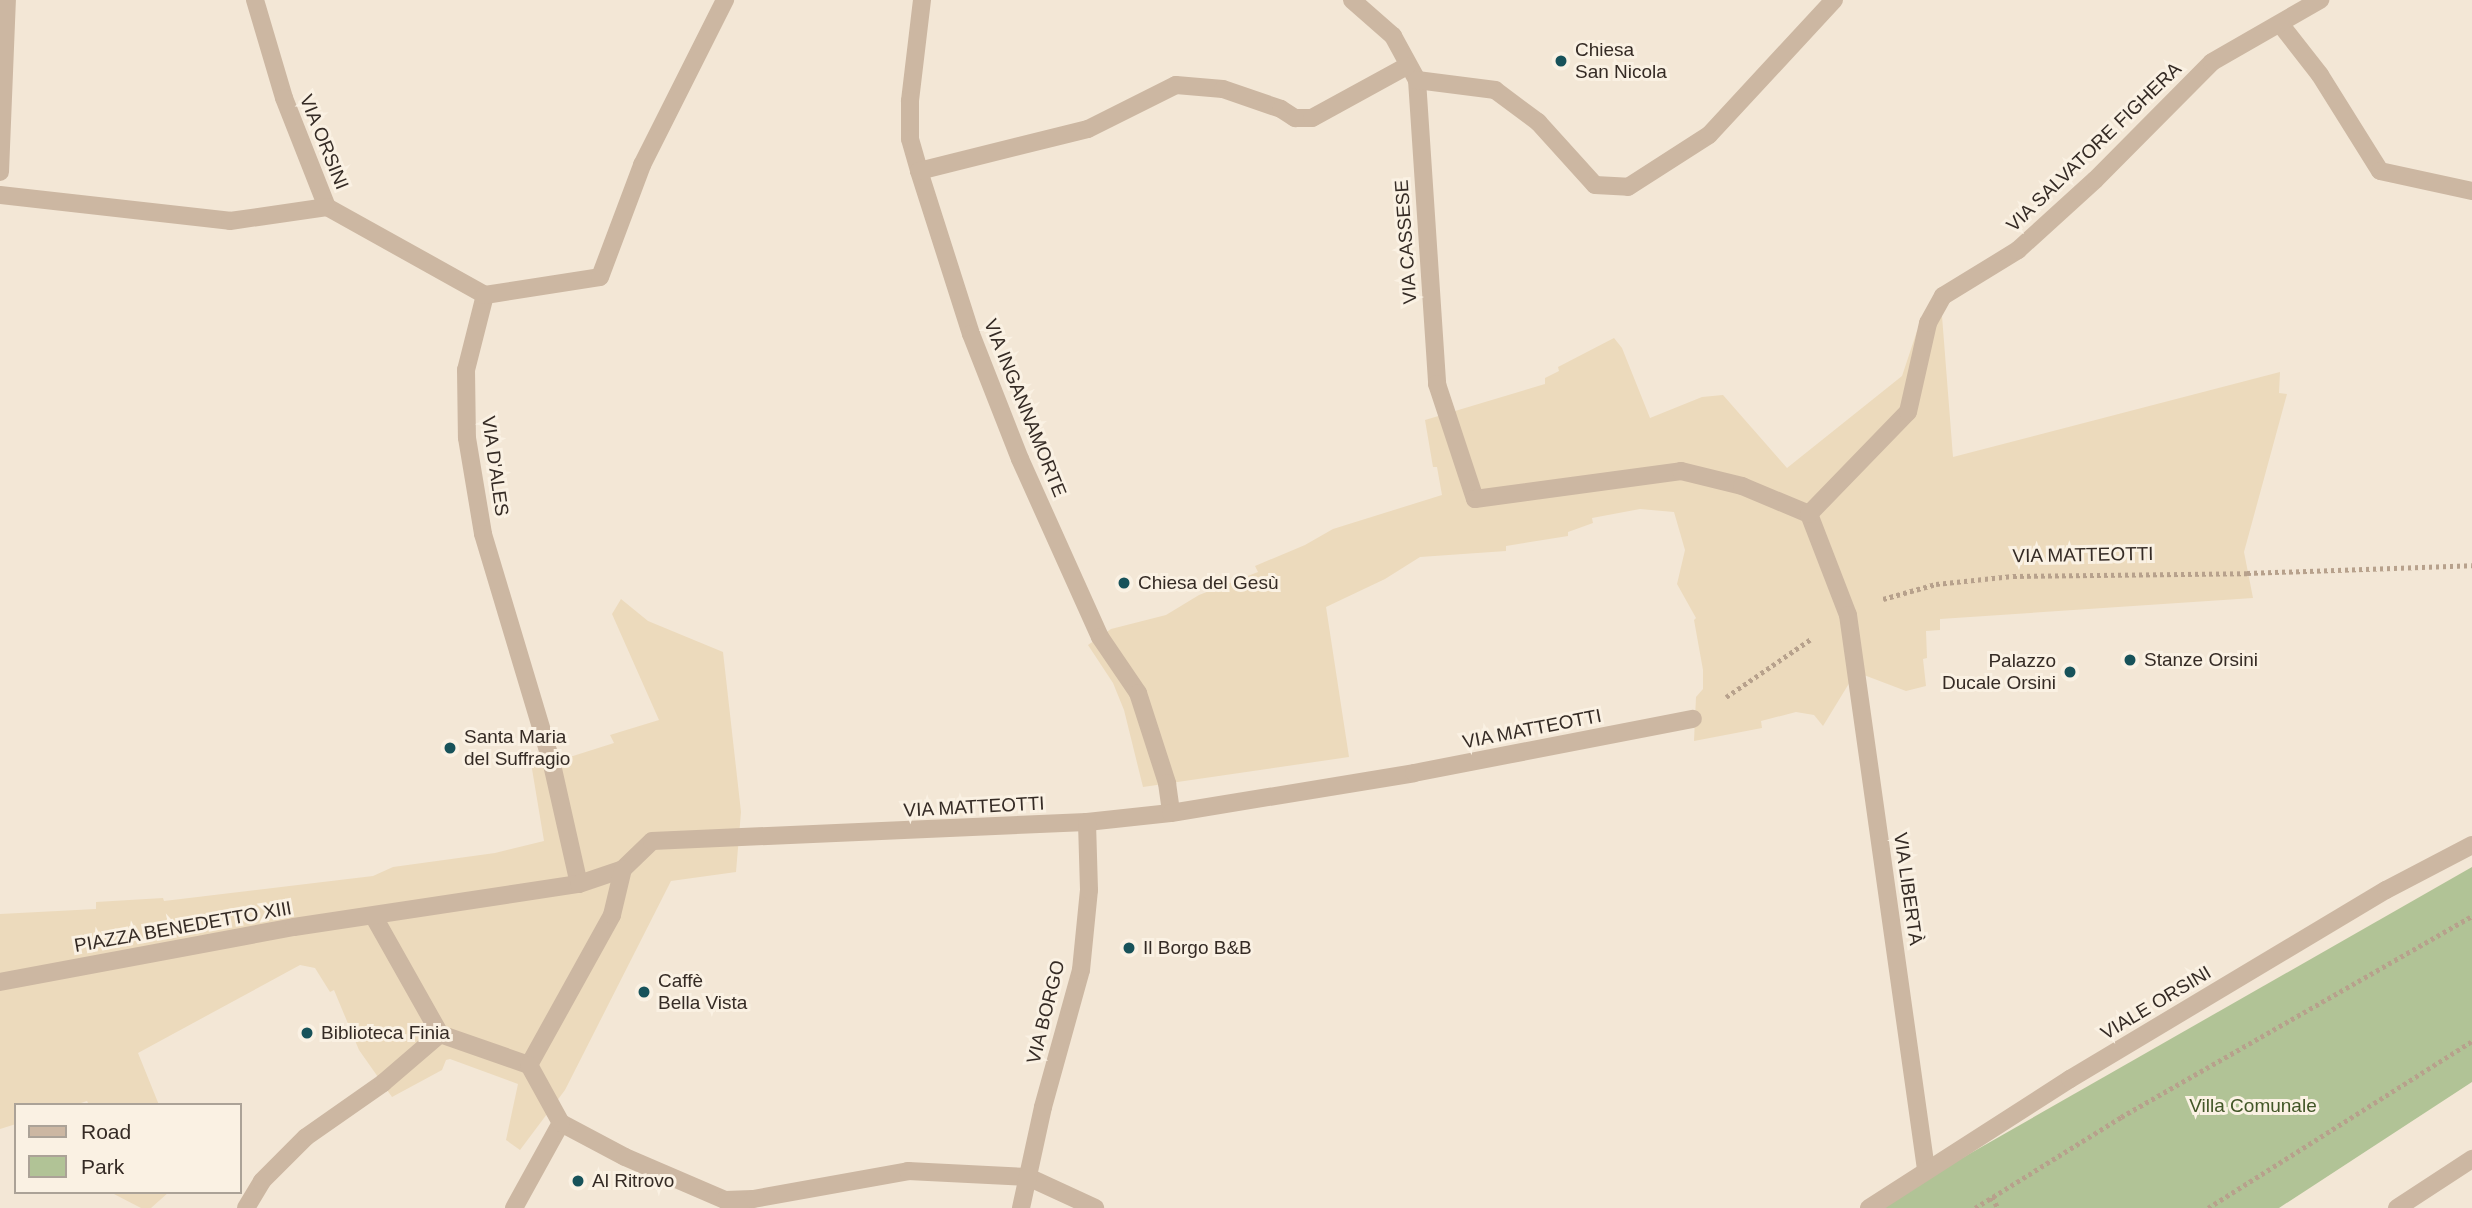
<!DOCTYPE html>
<html>
<head>
<meta charset="utf-8">
<style>
  body { margin:0 }
  #map { position:relative; width:2472px; height:1208px; overflow:hidden; background:#f3e7d6; font-family:Helvetica,sans-serif }
  div>[style] { position:absolute }
  [style*='--x'] { left:calc(var(--x)*1px); top:calc(var(--y)*1px); width:calc(var(--w)*1px); rotate:calc(var(--a)*1deg) }
  .green>* { inset:0; background:#b1c396 }
  .plaza>* { inset:0; background:#ecdabc }
  .path>* { height:4.5px; margin-top:-2.25px; transform-origin:0; background:repeating-linear-gradient(90deg,#b7a18c 0 3.5px,transparent 0 7px) }
  .minor>* { height:18px; margin:-9px; padding:0 9px; transform-origin:9px; border-radius:9px; background:#ccb7a2 }
  .dots>* { width:19px; height:19px; translate:-50% -50%; box-sizing:border-box; border:4px solid #faf1e3; border-radius:50% }
  span { translate:-50% -50%; white-space:nowrap; text-align:center; line-height:1.15; -webkit-text-stroke:6px #faf1e3; paint-order:stroke }
  .poi-label { font-size:19px; color:#352b25 }
  .left { translate:0 -50%; text-align:left }
  .right { translate:-100% -50%; text-align:right }
  .street-label { font-size:19px; color:#352b25 }
  .park-label { font-size:19px; color:#425627 }
  .legend { position:absolute; left:14px; top:1103px; width:228px; height:91px; box-sizing:border-box; background:#faf1e3; border:2px solid #aba297; margin:0; padding:9px 12px; list-style:none; font-size:21px; color:#352b25 }
  .legend li { display:flex; align-items:center; gap:14px; height:35px }
  .legend b { width:35px; border:2px solid #aba297 }
</style>
</head>
<body>
<div id="map">
  <div class="green">
    <i style="clip-path:polygon(2472px 867px,2472px 1082px,2279px 1208px,1880px 1208px,1906px 1190px)"></i>
  </div>
  <div class="plaza">
    <i style="clip-path:polygon(1942px 316px,1953px 457px,2280px 372px,2279px 393px,2287px 394px,2244px 552px,2253px 598px,1940px 619px,1940px 630px,1926px 631px,1927px 658px,1923px 659px,1926px 686px,1906px 691px,1856px 672px,1823px 726px,1814px 715px,1796px 712px,1761px 721px,1762px 728px,1694px 741px,1696px 697px,1703px 689px,1703px 670px,1694px 620px,1696px 618px,1677px 584px,1685px 550px,1674px 512px,1640px 509px,1592px 518px,1593px 523px,1568px 532px,1568px 536px,1506px 546px,1506px 551px,1420px 557px,1385px 579px,1326px 607px,1349px 757px,1143px 787px,1124px 710px,1113px 683px,1088px 645px,1111px 629px,1166px 615px,1199px 595px,1258px 572px,1255px 566px,1305px 545px,1333px 529px,1442px 495px,1437px 467px,1433px 467px,1425px 420px,1545px 384px,1545px 378px,1559px 371px,1558px 367px,1614px 338px,1622px 348px,1650px 418px,1702px 397px,1723px 395px,1787px 468px,1902px 376px,1917px 331px)"></i>
    <i style="clip-path:polygon(621px 599px,648px 621px,723px 652px,741px 812px,736px 872px,671px 881px,565px 1090px,520px 1150px,506px 1140px,518px 1084px,450px 1059px,446px 1060px,442px 1070px,392px 1097px,359px 1050px,334px 990px,330px 992px,315px 968px,300px 965px,138px 1053px,159px 1105px,89px 1105px,87px 1101px,75px 1105px,16px 1105px,16px 1124px,0 1129px,0 914px,96px 909px,96px 902px,163px 898px,164px 901px,373px 876px,393px 867px,495px 853px,544px 841px,531px 763px,573px 756px,614px 743px,610px 735px,659px 720px,612px 614px)"></i>
    <i style="clip-path:polygon(169px 1192px,151px 1208px,141px 1208px,112px 1193px)"></i>
  </div>
  <div class="path">
    <i style="--x:1883;--y:599;--w:55;--a:-15.8"></i>
    <i style="--x:1936;--y:584;--w:77;--a:-5.9"></i>
    <i style="--x:2013;--y:576;--w:234;--a:-0.7"></i>
    <i style="--x:2247;--y:573;--w:225;--a:-2"></i>
    <i style="--x:1726;--y:697;--w:103;--a:-34.3"></i>
    <i style="--x:1992;--y:1197;--w:13;--a:61"></i>
    <i style="--x:1975;--y:1208;--w:172;--a:-31.9"></i>
    <i style="--x:2121;--y:1117;--w:404;--a:-29.8"></i>
    <i style="--x:2208;--y:1208;--w:312;--a:-32.3"></i>
  </div>
  <div class="minor">
    <i style="--x:255;--y:0;--w:102;--a:73.5"></i>
    <i style="--x:284;--y:98;--w:117;--a:68.5"></i>
    <i style="--x:327;--y:207;--w:181;--a:29.1"></i>
    <i style="--x:922;--y:0;--w:102;--a:96.8"></i>
    <i style="--x:910;--y:101;--w:38;--a:90"></i>
    <i style="--x:910;--y:139;--w:33;--a:74"></i>
    <i style="--x:919;--y:171;--w:171;--a:72.3"></i>
    <i style="--x:971;--y:334;--w:134;--a:68.6"></i>
    <i style="--x:1020;--y:459;--w:195;--a:65.8"></i>
    <i style="--x:1100;--y:637;--w:68;--a:55.8"></i>
    <i style="--x:1138;--y:693;--w:95;--a:72.1"></i>
    <i style="--x:1167;--y:783;--w:30;--a:82"></i>
    <i style="--x:1352;--y:0;--w:55;--a:41.3"></i>
    <i style="--x:1393;--y:36;--w:50;--a:61.4"></i>
    <i style="--x:1417;--y:80;--w:305;--a:86.2"></i>
    <i style="--x:1437;--y:384;--w:121;--a:71.7"></i>
    <i style="--x:1475;--y:499;--w:208;--a:-7.7"></i>
    <i style="--x:1681;--y:471;--w:63;--a:13.8"></i>
    <i style="--x:1742;--y:486;--w:73;--a:22.7"></i>
    <i style="--x:1809;--y:514;--w:108;--a:68.9"></i>
    <i style="--x:1848;--y:615;--w:559;--a:81.99"></i>
    <i style="--x:2281;--y:25;--w:63;--a:52"></i>
    <i style="--x:2320;--y:75;--w:113;--a:58"></i>
    <i style="--x:2380;--y:171;--w:94;--a:12.3"></i>
    <i style="--x:1417;--y:80;--w:79;--a:7.3"></i>
    <i style="--x:1495;--y:90;--w:54;--a:36.7"></i>
    <i style="--x:1538;--y:122;--w:85;--a:47.9"></i>
    <i style="--x:1595;--y:185;--w:33;--a:3"></i>
    <i style="--x:1628;--y:187;--w:96;--a:-32.7"></i>
    <i style="--x:1709;--y:135;--w:184;--a:-47.2"></i>
    <i style="--x:919;--y:171;--w:174;--a:-14"></i>
    <i style="--x:1088;--y:129;--w:98;--a:-26.6"></i>
    <i style="--x:1176;--y:85;--w:47;--a:4.9"></i>
    <i style="--x:1223;--y:89;--w:61;--a:19"></i>
    <i style="--x:1281;--y:109;--w:17;--a:33"></i>
    <i style="--x:1295;--y:118;--w:17;--a:0"></i>
    <i style="--x:1312;--y:118;--w:108;--a:-28.7"></i>
    <i style="--x:0;--y:172;--w:172;--a:-87.7"></i>
    <i style="--x:0;--y:195;--w:231;--a:6.4"></i>
    <i style="--x:230;--y:221;--w:98;--a:-8.2"></i>
    <i style="--x:485;--y:295;--w:77;--a:104.2"></i>
    <i style="--x:466;--y:370;--w:68;--a:89.2"></i>
    <i style="--x:467;--y:438;--w:97;--a:80.5"></i>
    <i style="--x:483;--y:534;--w:236;--a:73.3"></i>
    <i style="--x:551;--y:760;--w:127;--a:77.3"></i>
    <i style="--x:485;--y:295;--w:116;--a:-8.9"></i>
    <i style="--x:600;--y:277;--w:120;--a:-69.4"></i>
    <i style="--x:642;--y:165;--w:185;--a:-63.3"></i>
    <i style="--x:1809;--y:514;--w:142;--a:-45.9"></i>
    <i style="--x:1908;--y:412;--w:91;--a:-77.3"></i>
    <i style="--x:1928;--y:323;--w:31;--a:-61"></i>
    <i style="--x:1943;--y:296;--w:88;--a:-31.5"></i>
    <i style="--x:2018;--y:250;--w:104;--a:-42.3"></i>
    <i style="--x:2095;--y:180;--w:166;--a:-45.2"></i>
    <i style="--x:2212;--y:62;--w:125;--a:-29.9"></i>
    <i style="--x:374;--y:917;--w:134;--a:60.6"></i>
    <i style="--x:440;--y:1034;--w:94;--a:19.2"></i>
    <i style="--x:0;--y:982;--w:299;--a:-10.6"></i>
    <i style="--x:294;--y:927;--w:288;--a:-8.6"></i>
    <i style="--x:579;--y:884;--w:46;--a:-18.8"></i>
    <i style="--x:623;--y:869;--w:40;--a:-44"></i>
    <i style="--x:652;--y:841;--w:435;--a:-2.5"></i>
    <i style="--x:1087;--y:822;--w:84;--a:-6.1"></i>
    <i style="--x:1171;--y:813;--w:246;--a:-9.3"></i>
    <i style="--x:1414;--y:773;--w:284;--a:-11"></i>
    <i style="--x:529;--y:1065;--w:171;--a:-61"></i>
    <i style="--x:612;--y:915;--w:47;--a:-76.6"></i>
    <i style="--x:561;--y:1123;--w:72;--a:28"></i>
    <i style="--x:625;--y:1157;--w:109;--a:23.3"></i>
    <i style="--x:725;--y:1200;--w:28;--a:-2"></i>
    <i style="--x:753;--y:1199;--w:158;--a:-10.2"></i>
    <i style="--x:908;--y:1171;--w:120;--a:2.9"></i>
    <i style="--x:1028;--y:1177;--w:74;--a:24.8"></i>
    <i style="--x:246;--y:1208;--w:31;--a:-59"></i>
    <i style="--x:262;--y:1181;--w:62;--a:-45"></i>
    <i style="--x:306;--y:1137;--w:94;--a:-35"></i>
    <i style="--x:383;--y:1083;--w:75;--a:-40.7"></i>
    <i style="--x:514;--y:1208;--w:97;--a:-61.1"></i>
    <i style="--x:561;--y:1123;--w:66;--a:-118.9"></i>
    <i style="--x:1021;--y:1208;--w:103;--a:-77.7"></i>
    <i style="--x:1043;--y:1107;--w:142;--a:-74.5"></i>
    <i style="--x:1081;--y:970;--w:80;--a:-84.3"></i>
    <i style="--x:1089;--y:890;--w:68;--a:-91.7"></i>
    <i style="--x:1869;--y:1208;--w:239;--a:-32.7"></i>
    <i style="--x:2070;--y:1079;--w:368;--a:-30.9"></i>
    <i style="--x:2386;--y:890;--w:97;--a:-27.6"></i>
    <i style="--x:2397;--y:1208;--w:90;--a:-33.2"></i>
  </div>
  <div class="dots">
    <i style="left:1561px;top:61px;background:#17525a"></i>
    <i style="left:1124px;top:583px;background:#17525a"></i>
    <i style="left:2130px;top:660px;background:#17525a"></i>
    <i style="left:2070px;top:672px;background:#17525a"></i>
    <i style="left:450px;top:748px;background:#17525a"></i>
    <i style="left:1129px;top:948px;background:#17525a"></i>
    <i style="left:644px;top:992px;background:#17525a"></i>
    <i style="left:307px;top:1033px;background:#17525a"></i>
    <i style="left:578px;top:1181px;background:#17525a"></i>
  </div>
  <div class="poi-label">
    <span class="left" style="left:1575px;top:61px">Chiesa<br>San Nicola</span>
    <span class="left" style="left:1138px;top:583px">Chiesa del Gesù</span>
    <span class="left" style="left:2144px;top:660px">Stanze Orsini</span>
    <span class="right" style="left:2056px;top:672px">Palazzo<br>Ducale Orsini</span>
    <span class="left" style="left:464px;top:748px">Santa Maria<br>del Suffragio</span>
    <span class="left" style="left:1143px;top:948px">Il Borgo B&amp;B</span>
    <span class="left" style="left:658px;top:992px">Caffè<br>Bella Vista</span>
    <span class="left" style="left:321px;top:1033px">Biblioteca Finia</span>
    <span class="left" style="left:592px;top:1181px">Al Ritrovo</span>
  </div>
  <div class="street-label">
    <span style="left:324px;top:142px;rotate:68deg">VIA ORSINI</span>
    <span style="left:2094px;top:147px;rotate:-44deg">VIA SALVATORE FIGHERA</span>
    <span style="left:1406px;top:242px;rotate:-94deg">VIA CASSESE</span>
    <span style="left:1025px;top:408px;rotate:68deg">VIA INGANNAMORTE</span>
    <span style="left:495px;top:466px;rotate:82deg">VIA D'ALES</span>
    <span style="left:2083px;top:555px;rotate:-1deg">VIA MATTEOTTI</span>
    <span style="left:1532px;top:729px;rotate:-11deg">VIA MATTEOTTI</span>
    <span style="left:974px;top:807px;rotate:-3deg">VIA MATTEOTTI</span>
    <span style="left:1908px;top:889px;rotate:82deg">VIA LIBERTÀ</span>
    <span style="left:183px;top:927px;rotate:-10deg">PIAZZA BENEDETTO XIII</span>
    <span style="left:2156px;top:1003px;rotate:-31deg">VIALE ORSINI</span>
    <span style="left:1046px;top:1012px;rotate:-76deg">VIA BORGO</span>
  </div>
  <div class="park-label">
    <span style="left:2253px;top:1106px">Villa Comunale</span>
  </div>
  <ul class="legend">
  <li><b style="height:9px;background:#ccb7a2"></b>Road</li>
  <li><b style="height:19px;background:#b1c396"></b>Park</li>
  </ul>
</div>
</body>
</html>
